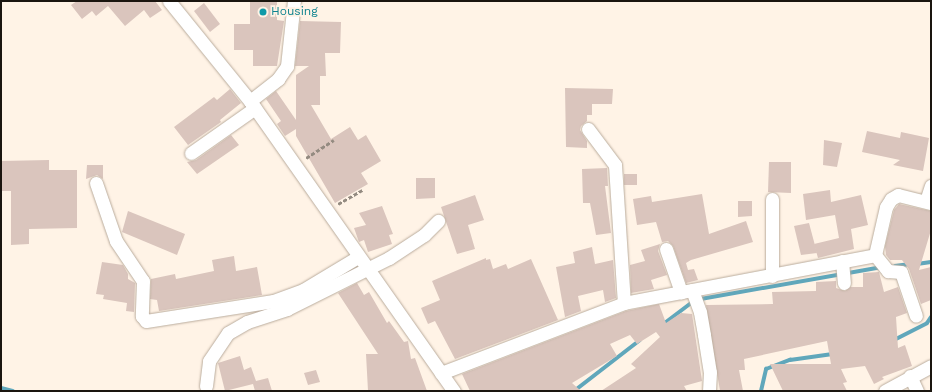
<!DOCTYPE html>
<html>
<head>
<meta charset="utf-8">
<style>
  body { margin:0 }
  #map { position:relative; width:932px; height:392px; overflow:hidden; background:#fff3e6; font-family:"Work Sans",sans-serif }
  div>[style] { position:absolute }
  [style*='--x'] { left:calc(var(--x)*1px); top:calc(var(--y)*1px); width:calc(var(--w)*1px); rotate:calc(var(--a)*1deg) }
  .stream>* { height:4px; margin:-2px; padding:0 2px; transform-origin:2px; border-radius:2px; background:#60a7bb }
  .building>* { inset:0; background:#dac5bd }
  .path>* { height:2.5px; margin-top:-1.25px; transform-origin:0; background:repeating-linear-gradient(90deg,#948b81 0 4px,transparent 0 6px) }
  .roads { filter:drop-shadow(0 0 1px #baac9d) drop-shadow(0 0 1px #baac9d) }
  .minor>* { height:13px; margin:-6.5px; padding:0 6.5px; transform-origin:6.5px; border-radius:6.5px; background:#fff }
  .dots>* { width:11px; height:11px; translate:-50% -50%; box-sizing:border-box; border:2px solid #fff3e6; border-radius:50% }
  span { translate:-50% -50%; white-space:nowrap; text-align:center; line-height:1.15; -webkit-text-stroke:3.5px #fff3e6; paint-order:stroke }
  .culture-label { font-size:12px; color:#0d838f }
  .left { translate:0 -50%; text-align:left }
  .frame { position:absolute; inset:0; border:2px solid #1a150f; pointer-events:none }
</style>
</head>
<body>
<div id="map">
  <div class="stream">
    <i style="--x:917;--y:264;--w:14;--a:-8"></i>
    <i style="--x:895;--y:266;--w:15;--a:-8"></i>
    <i style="--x:662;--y:325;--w:41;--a:-37.1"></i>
    <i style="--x:695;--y:300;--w:190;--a:-10"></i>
    <i style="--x:894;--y:340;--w:37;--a:-27"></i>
    <i style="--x:927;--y:323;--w:7;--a:-56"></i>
    <i style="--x:1;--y:388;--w:12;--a:14"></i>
    <i style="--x:574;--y:391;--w:83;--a:-37.7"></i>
    <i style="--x:761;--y:391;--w:23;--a:-77"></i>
    <i style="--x:766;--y:369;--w:26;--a:-21"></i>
    <i style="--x:790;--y:360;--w:43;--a:-7.9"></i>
  </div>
  <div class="building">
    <i style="clip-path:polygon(77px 1px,155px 1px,162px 10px,150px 18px,144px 10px,125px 26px,108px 6px,96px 16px,92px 11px,82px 19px,71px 5px)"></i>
    <i style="clip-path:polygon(250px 1px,277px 1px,277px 20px,284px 21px,277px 66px,253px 66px,253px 50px,234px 50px,234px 24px,250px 24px)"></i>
    <i style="clip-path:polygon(204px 3px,220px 24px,210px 32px,194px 11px)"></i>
    <i style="clip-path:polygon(300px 21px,341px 22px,340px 53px,325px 53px,326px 76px,320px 76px,320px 105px,311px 105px,331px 139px,350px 127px,358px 140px,366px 135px,381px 161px,361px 173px,368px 184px,335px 203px,296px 136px,296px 129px,285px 136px,277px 124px,281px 121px,266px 99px,276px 91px,296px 120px,296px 75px,309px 66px,295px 66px)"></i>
    <i style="clip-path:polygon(565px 88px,613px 89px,612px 104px,592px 104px,592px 115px,587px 115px,587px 121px,581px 126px,580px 130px,587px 141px,587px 148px,566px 147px)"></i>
    <i style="clip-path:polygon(230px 89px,241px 103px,220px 120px,221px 122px,188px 145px,174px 127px,214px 97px,217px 100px)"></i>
    <i style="clip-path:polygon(867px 131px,900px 138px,901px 132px,929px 138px,923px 171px,893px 165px,900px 160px,862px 152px)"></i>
    <i style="clip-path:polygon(231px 135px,239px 145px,197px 174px,187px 162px,196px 160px)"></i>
    <i style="clip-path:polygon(824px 140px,842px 143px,837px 167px,823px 165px)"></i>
    <i style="clip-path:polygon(49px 160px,49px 170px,77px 170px,77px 228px,29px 229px,29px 244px,11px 245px,11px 191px,1px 191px,1px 161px)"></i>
    <i style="clip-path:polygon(769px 162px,791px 162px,791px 193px,768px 192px)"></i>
    <i style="clip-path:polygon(87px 165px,103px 165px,103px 179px,97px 175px,86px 179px)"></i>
    <i style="clip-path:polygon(607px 168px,608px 186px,605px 186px,611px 233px,596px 235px,590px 203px,583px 203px,582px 169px)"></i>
    <i style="clip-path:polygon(624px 174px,637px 174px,637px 185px,624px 185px)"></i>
    <i style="clip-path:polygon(416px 178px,435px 178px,435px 198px,416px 199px)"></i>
    <i style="clip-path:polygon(830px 190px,831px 202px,861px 195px,868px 225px,851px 229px,854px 249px,818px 258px,814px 244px,839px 238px,835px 215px,806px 220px,803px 194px)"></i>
    <i style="clip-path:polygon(702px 194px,709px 234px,746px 221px,753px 242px,691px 260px,686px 263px,688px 270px,694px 269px,698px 280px,686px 283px,673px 246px,668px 241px,662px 242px,656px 222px,637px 225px,633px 199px,651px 196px,652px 202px)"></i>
    <i style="clip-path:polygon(475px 195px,484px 220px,468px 225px,475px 249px,457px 254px,441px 207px)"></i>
    <i style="clip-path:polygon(738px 201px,752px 201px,752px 216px,738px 217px)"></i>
    <i style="clip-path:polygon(899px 204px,931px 211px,931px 230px,919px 270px,931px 267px,931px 300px,921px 304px,909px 269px,902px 260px,890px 260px,886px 255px,885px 246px,894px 210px)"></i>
    <i style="clip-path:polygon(382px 206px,393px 234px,389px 235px,392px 244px,368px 252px,364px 240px,359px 242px,354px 228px,366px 225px,359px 213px)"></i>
    <i style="clip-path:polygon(128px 211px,185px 234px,177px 255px,122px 232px)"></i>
    <i style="clip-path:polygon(809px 223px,817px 253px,801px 255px,794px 226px)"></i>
    <i style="clip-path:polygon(660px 244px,658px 251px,667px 275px,651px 280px,654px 289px,631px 293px,630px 265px,645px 261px,641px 250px)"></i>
    <i style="clip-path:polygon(592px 247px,595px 264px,613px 260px,616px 298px,605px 302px,603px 290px,578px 296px,581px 311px,565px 317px,556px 267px,575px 263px,573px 252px)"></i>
    <i style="clip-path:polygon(234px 256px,236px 271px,257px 267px,262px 295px,159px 311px,157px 300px,150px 299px,151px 279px,175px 274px,176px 279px,214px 271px,212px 260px)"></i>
    <i style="clip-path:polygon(486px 258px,486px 260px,490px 259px,493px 269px,506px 264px,508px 269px,531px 259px,558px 320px,455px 359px,435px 321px,428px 324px,421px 308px,440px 300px,432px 281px)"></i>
    <i style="clip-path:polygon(102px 262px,123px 265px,128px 274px,128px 279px,135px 283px,134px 312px,126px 311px,127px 303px,103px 299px,104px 295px,96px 294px)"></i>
    <i style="clip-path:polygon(879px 272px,884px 292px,898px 287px,907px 313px,896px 317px,898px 348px,905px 345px,912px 366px,882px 377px,884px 379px,874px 384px,865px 366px,841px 369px,847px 382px,843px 383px,847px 391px,783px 391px,770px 364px,831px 364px,827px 341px,744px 359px,745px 370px,739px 370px,743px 391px,720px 391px,706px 305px,773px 304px,772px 292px,816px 291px,816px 282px,836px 281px,836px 288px,845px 291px,850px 287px,863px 287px,863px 273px)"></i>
    <i style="clip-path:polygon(357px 283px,364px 295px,369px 292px,387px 323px,389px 321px,404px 342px,408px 341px,411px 359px,415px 358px,427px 391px,368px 391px,366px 354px,378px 354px,338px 293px)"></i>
    <i style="clip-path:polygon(659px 304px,666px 323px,681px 313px,692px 314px,702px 381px,684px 386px,687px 391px,601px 391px,636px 368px,631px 364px,660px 337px,656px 332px,637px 344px,630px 335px,610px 344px,617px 356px,572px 383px,581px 391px,470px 391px,462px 374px,626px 311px)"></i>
    <i style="clip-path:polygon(240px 356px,244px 370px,251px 367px,256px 381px,268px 378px,272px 391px,255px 391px,253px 384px,225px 391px,218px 363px)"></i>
    <i style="clip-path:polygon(316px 370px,320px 382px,308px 385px,304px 373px)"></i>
  </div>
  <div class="path">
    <i style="--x:306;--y:158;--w:33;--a:-33"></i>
    <i style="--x:338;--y:204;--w:28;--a:-30"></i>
  </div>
  <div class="roads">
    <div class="minor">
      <i style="--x:169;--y:1;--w:129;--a:51"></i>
      <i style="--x:250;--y:101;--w:355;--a:54.9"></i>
      <i style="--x:250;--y:101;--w:36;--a:-38"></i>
      <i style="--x:278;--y:79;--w:16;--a:-55"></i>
      <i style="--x:287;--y:66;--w:65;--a:-83.9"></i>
      <i style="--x:588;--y:129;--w:45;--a:53.1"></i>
      <i style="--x:615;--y:165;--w:138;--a:86.3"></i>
      <i style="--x:191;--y:153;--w:78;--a:-35.1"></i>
      <i style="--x:96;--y:183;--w:61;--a:71"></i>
      <i style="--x:116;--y:241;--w:48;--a:56"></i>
      <i style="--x:143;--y:281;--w:35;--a:92"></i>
      <i style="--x:142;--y:316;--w:6;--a:51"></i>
      <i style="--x:146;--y:321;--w:129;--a:-8.9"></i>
      <i style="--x:273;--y:301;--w:32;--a:-20"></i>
      <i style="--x:303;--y:290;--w:64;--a:-31"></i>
      <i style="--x:926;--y:201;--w:16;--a:-72"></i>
      <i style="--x:666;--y:249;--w:46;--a:70.8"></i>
      <i style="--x:875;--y:255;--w:49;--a:-77.1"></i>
      <i style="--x:886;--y:207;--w:9;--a:-58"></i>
      <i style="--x:891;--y:199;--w:8;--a:-30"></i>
      <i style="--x:898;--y:195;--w:34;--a:14"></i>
      <i style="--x:875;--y:255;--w:21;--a:51"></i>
      <i style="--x:888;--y:271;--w:13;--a:4"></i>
      <i style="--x:901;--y:272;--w:46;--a:71.2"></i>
      <i style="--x:842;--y:261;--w:22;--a:85"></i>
      <i style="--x:772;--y:276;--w:77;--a:-90"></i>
      <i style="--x:692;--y:290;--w:23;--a:70"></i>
      <i style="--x:700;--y:312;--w:23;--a:80"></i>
      <i style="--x:704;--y:335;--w:37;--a:81"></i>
      <i style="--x:710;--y:372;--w:19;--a:93"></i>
      <i style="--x:441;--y:373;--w:196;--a:-20.9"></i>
      <i style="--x:624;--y:303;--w:256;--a:-10.8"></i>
      <i style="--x:910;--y:376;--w:17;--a:65"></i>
      <i style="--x:206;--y:386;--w:25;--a:-83"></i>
      <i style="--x:209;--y:361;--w:34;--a:-56"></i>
      <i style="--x:228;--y:333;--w:22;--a:-30"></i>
      <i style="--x:247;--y:322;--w:42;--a:-18"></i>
      <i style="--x:287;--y:309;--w:114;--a:-26.6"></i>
      <i style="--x:389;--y:258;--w:42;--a:-33.3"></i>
      <i style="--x:424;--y:235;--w:20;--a:-45"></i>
      <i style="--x:885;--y:391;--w:52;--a:-28.5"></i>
    </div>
  </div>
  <div class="dots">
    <i style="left:263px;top:12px;background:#0f9aa8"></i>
  </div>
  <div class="culture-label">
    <span class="left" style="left:271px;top:12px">Housing</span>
  </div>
  <div class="frame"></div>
</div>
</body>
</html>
